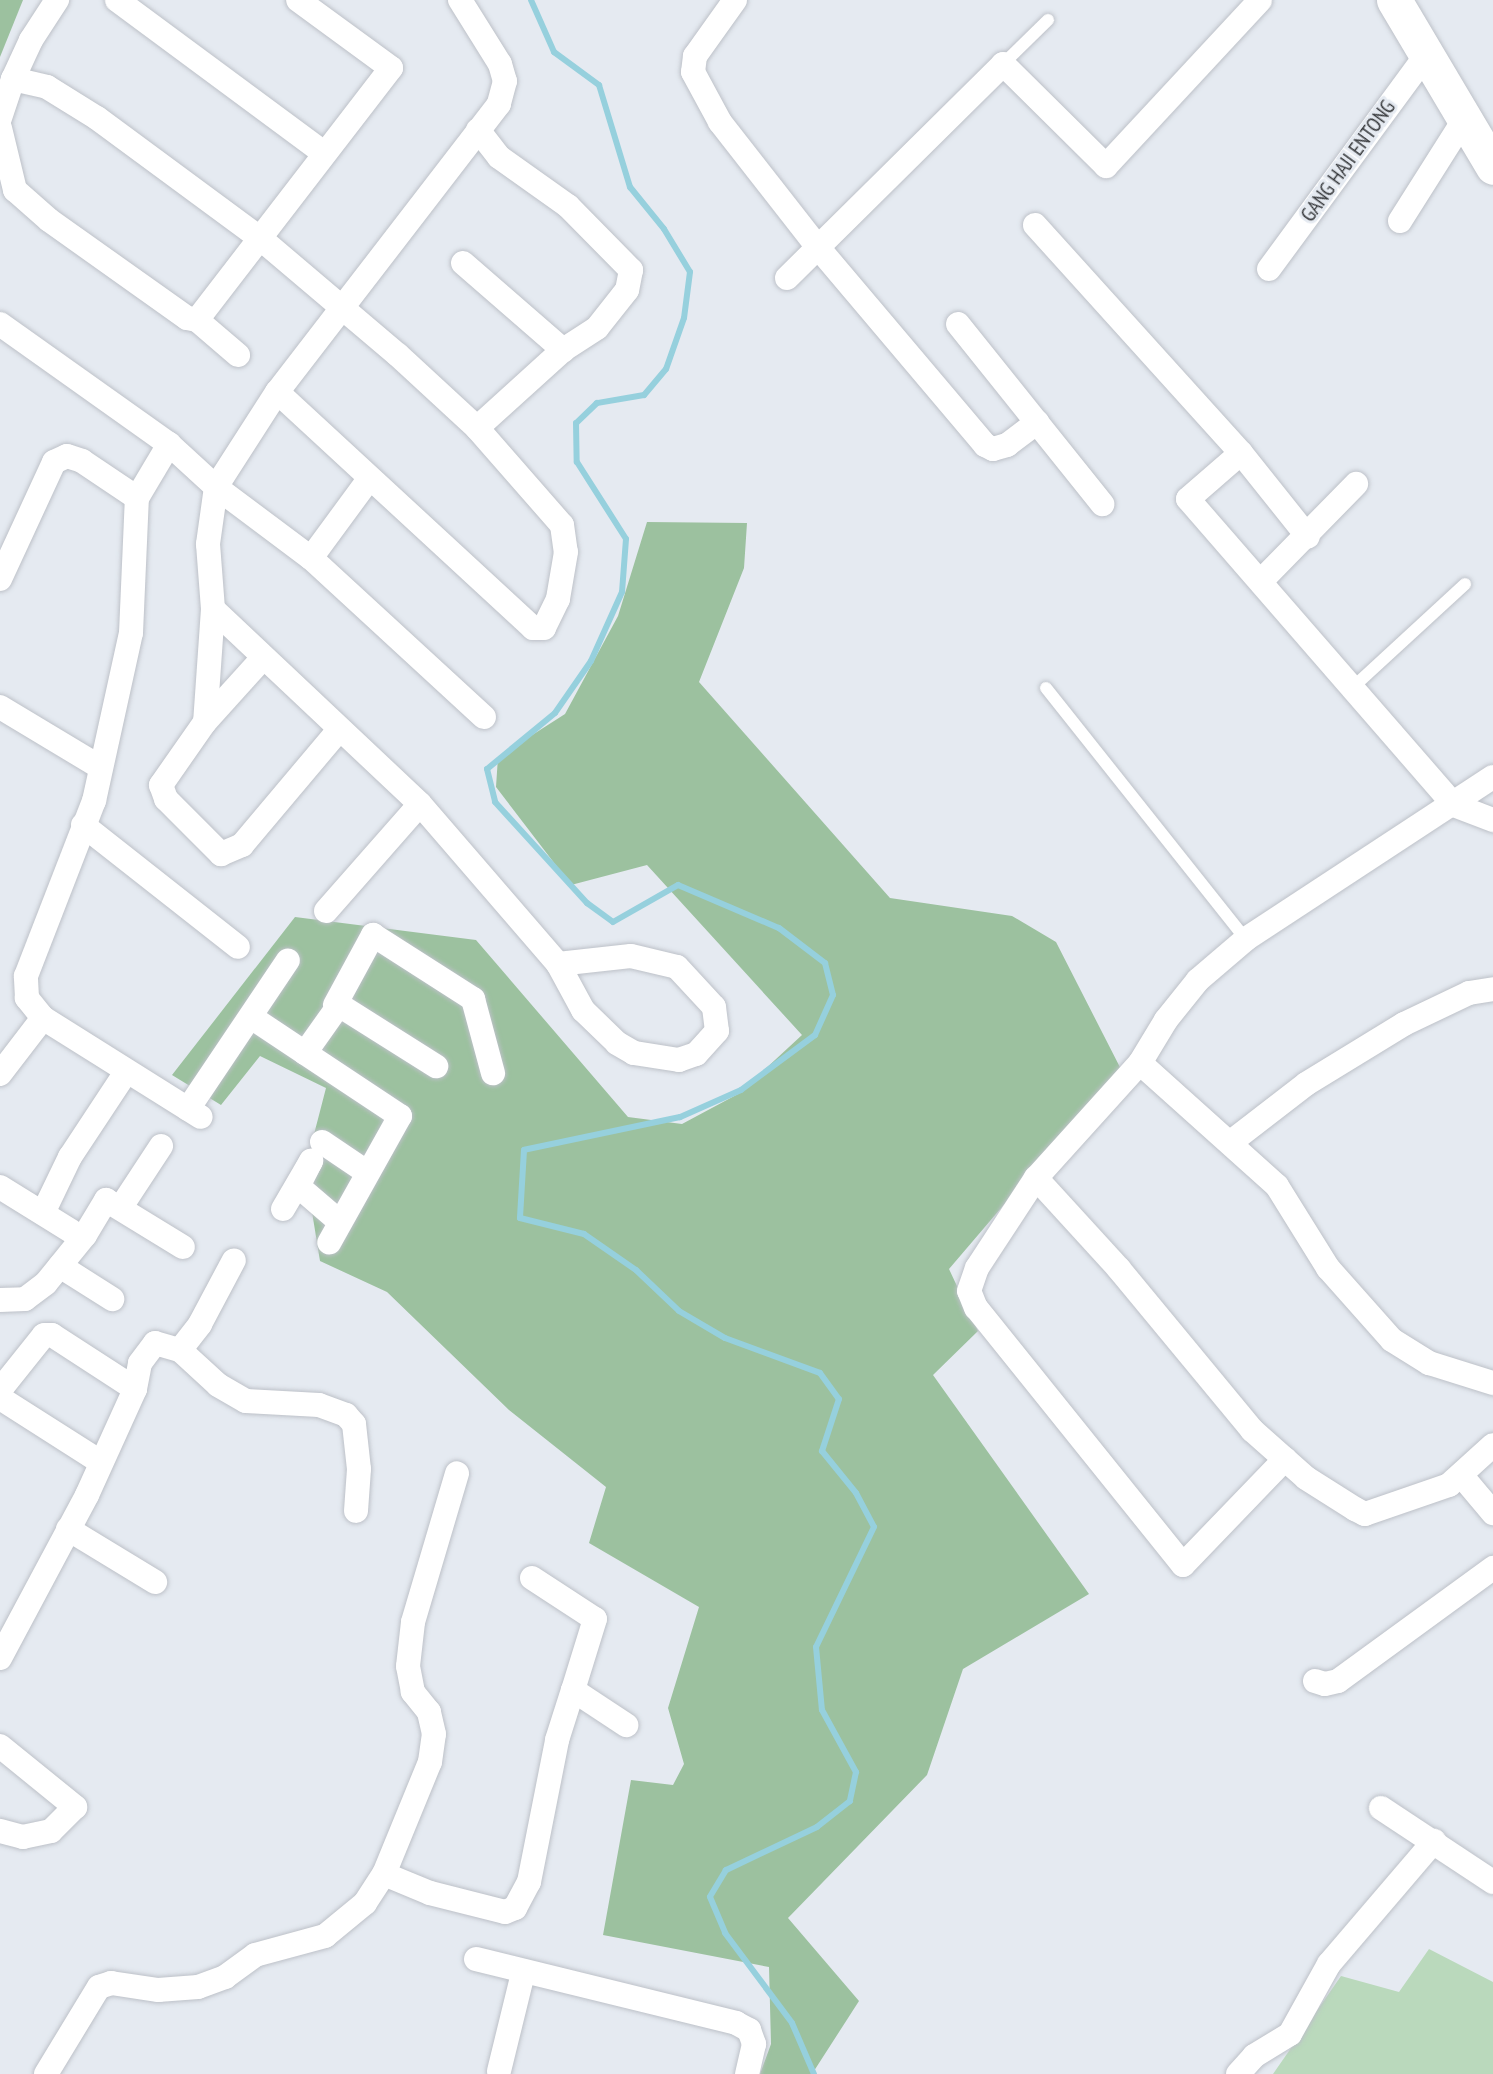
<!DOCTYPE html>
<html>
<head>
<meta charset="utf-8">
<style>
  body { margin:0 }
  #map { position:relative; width:1493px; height:2074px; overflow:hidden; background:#e5eaf1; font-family:"PT Sans Narrow",sans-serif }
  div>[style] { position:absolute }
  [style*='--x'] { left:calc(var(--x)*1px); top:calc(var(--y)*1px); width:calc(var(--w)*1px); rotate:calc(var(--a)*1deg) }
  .green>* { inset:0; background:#bad9bc }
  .forest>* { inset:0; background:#9cc19f }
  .stream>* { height:6px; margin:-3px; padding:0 3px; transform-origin:3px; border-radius:3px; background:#96d0dd }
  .roads { filter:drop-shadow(0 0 2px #bdc1c8) drop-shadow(0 0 2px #bdc1c8) }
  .service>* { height:12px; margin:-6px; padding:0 6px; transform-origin:6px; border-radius:6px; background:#fff }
  .minor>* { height:24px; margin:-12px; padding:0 12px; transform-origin:12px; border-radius:12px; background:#fff }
  .secondary>* { height:35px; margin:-17.5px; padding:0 17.5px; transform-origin:17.5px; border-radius:17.5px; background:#fff }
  span { translate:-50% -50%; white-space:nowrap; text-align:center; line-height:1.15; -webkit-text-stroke:6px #e5eaf1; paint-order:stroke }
  .street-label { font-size:21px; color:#36383b }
</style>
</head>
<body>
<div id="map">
  <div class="green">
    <i style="clip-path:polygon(1429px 1949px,1493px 1982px,1493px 2074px,1273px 2074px,1341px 1976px,1399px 1992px)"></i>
  </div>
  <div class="forest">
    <i style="clip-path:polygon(0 0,23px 0,0 57px)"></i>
    <i style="clip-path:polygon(647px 522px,747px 523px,744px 568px,699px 682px,890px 898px,1012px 916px,1056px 942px,1126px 1079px,1061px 1138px,949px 1269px,978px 1331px,933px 1375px,1089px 1594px,963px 1669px,927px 1775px,788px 1918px,859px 2001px,812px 2074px,760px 2074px,771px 2044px,769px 1967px,603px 1935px,631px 1780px,673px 1785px,684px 1764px,668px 1708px,699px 1607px,589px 1543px,606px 1487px,509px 1410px,387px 1292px,320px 1261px,305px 1169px,326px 1088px,260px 1056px,221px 1105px,172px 1075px,295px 917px,476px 940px,628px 1117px,682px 1124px,738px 1094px,802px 1035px,647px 865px,571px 885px,496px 787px,498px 757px,565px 714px,618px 616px)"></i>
  </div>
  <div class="stream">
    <i style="--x:531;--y:0;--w:57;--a:66.1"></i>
    <i style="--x:554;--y:52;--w:56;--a:36.3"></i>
    <i style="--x:599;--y:85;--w:107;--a:73.1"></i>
    <i style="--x:630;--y:187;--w:54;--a:51"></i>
    <i style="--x:664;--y:229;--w:50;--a:58.8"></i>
    <i style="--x:690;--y:272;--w:46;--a:97.4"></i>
    <i style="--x:684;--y:318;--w:54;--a:109.4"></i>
    <i style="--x:666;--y:369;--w:34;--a:130"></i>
    <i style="--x:644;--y:395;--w:48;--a:170.3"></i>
    <i style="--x:597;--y:403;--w:29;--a:136"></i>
    <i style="--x:576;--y:423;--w:39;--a:89"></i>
    <i style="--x:577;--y:462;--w:91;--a:57.5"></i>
    <i style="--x:626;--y:539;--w:53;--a:94.3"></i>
    <i style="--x:622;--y:592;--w:76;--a:114.2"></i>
    <i style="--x:591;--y:661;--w:63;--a:124.7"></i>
    <i style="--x:555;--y:713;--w:88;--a:140.5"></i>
    <i style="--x:487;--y:769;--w:34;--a:76"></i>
    <i style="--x:495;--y:802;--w:137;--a:47.7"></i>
    <i style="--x:587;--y:903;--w:32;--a:36"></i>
    <i style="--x:613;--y:922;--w:75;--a:-29.6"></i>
    <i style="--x:678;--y:885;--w:110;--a:23.1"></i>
    <i style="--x:779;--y:928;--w:58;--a:37.3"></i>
    <i style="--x:825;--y:963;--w:33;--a:76"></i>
    <i style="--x:833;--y:995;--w:44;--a:114.2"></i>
    <i style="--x:815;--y:1035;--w:92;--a:143.4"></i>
    <i style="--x:741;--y:1090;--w:67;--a:156.1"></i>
    <i style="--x:680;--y:1117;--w:159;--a:168.1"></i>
    <i style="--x:524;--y:1150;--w:68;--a:93.4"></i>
    <i style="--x:520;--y:1218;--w:66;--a:14"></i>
    <i style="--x:584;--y:1234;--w:63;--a:34.7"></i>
    <i style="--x:636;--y:1270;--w:59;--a:43.6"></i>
    <i style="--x:679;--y:1311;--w:53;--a:30.4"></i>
    <i style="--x:725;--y:1338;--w:101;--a:20.2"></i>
    <i style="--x:820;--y:1373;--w:32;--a:54"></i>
    <i style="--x:839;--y:1399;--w:55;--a:108.1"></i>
    <i style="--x:822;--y:1451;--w:54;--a:51"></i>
    <i style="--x:856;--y:1493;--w:38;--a:62"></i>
    <i style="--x:874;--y:1527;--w:133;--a:115.8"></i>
    <i style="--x:816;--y:1647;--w:63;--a:84.6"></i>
    <i style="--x:822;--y:1710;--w:71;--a:61.3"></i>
    <i style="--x:856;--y:1772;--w:30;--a:102"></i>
    <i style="--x:850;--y:1801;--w:42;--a:141.8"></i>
    <i style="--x:817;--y:1827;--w:101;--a:154.7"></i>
    <i style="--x:726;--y:1870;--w:31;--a:121"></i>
    <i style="--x:710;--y:1897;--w:39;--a:67"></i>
    <i style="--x:725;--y:1933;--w:112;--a:53.3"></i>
    <i style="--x:792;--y:2023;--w:56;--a:66.7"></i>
  </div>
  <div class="roads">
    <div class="service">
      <i style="--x:1003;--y:64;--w:63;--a:-44.4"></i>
      <i style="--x:1046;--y:688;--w:321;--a:51.5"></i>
      <i style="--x:1351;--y:689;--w:155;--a:-42.6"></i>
    </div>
    <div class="minor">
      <i style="--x:117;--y:0;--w:257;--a:36.5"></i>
      <i style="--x:460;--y:0;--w:75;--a:58"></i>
      <i style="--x:500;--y:64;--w:18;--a:74"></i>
      <i style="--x:505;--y:81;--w:24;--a:105"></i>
      <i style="--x:499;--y:104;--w:364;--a:127.6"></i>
      <i style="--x:277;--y:392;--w:113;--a:122.7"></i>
      <i style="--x:216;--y:487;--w:58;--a:98"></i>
      <i style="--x:208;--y:544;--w:65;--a:85.6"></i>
      <i style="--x:213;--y:609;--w:284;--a:43.3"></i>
      <i style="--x:420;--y:804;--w:211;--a:49.2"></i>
      <i style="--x:558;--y:964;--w:73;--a:-6.3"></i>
      <i style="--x:631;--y:956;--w:47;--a:13.4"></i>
      <i style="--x:677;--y:967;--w:54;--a:47.2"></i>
      <i style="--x:714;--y:1007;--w:24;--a:83"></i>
      <i style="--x:717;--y:1031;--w:31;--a:132"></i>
      <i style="--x:696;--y:1054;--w:18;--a:161"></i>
      <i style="--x:679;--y:1060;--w:46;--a:-171.2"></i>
      <i style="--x:634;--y:1053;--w:20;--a:-150"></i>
      <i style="--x:617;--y:1043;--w:47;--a:-135.9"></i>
      <i style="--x:583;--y:1010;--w:52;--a:-118.5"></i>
      <i style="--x:735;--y:0;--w:69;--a:125.5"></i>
      <i style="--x:695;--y:56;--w:16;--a:97"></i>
      <i style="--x:693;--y:72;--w:57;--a:61.6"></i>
      <i style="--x:720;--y:122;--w:156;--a:52"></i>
      <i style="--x:816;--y:245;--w:262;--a:49.8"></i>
      <i style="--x:985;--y:445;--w:9;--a:27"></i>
      <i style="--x:993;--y:449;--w:15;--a:-16"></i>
      <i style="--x:1007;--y:445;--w:38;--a:-37"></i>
      <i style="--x:13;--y:79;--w:43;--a:-65.2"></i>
      <i style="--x:31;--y:40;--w:48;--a:-57"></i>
      <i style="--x:0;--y:118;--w:41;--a:-71.6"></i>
      <i style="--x:13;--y:79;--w:35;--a:13"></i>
      <i style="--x:47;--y:87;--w:59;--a:31.8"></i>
      <i style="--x:97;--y:118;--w:204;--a:36.4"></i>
      <i style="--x:261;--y:239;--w:180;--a:40.3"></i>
      <i style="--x:398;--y:355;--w:108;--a:42.7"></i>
      <i style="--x:477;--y:428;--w:129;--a:48.8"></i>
      <i style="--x:562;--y:525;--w:27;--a:82"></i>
      <i style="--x:566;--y:552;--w:48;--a:99.7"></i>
      <i style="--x:558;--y:599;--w:32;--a:116"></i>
      <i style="--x:544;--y:628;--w:11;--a:180"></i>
      <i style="--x:533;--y:628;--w:348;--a:-137.3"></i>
      <i style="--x:0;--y:128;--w:64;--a:76.4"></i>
      <i style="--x:15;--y:190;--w:45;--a:41.4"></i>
      <i style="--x:49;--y:220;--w:169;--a:35.4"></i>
      <i style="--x:187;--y:318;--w:10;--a:11"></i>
      <i style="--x:197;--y:320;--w:54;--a:40.5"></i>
      <i style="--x:478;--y:130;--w:34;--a:52"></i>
      <i style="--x:499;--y:157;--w:85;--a:35.4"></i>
      <i style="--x:568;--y:206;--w:90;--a:45.5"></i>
      <i style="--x:631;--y:270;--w:20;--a:101"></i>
      <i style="--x:627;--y:290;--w:48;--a:128.3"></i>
      <i style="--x:597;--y:328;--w:40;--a:147.1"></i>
      <i style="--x:1400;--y:221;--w:122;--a:-57.7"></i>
      <i style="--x:1035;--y:225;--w:307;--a:47.9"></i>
      <i style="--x:1241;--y:453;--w:107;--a:51.4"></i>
      <i style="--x:463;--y:263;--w:133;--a:41"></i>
      <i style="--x:563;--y:350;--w:116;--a:137.8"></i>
      <i style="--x:1269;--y:269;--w:267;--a:-53.7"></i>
      <i style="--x:787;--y:278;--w:304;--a:-44.7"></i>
      <i style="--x:1003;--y:64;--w:145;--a:44.7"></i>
      <i style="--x:1106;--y:166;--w:226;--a:-47.1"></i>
      <i style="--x:197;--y:320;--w:318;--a:-52.4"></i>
      <i style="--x:391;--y:68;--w:115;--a:-143.8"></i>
      <i style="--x:0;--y:324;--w:207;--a:35.4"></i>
      <i style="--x:169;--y:444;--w:64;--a:42.5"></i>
      <i style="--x:216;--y:487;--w:119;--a:36.8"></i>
      <i style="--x:311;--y:558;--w:235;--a:42.6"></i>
      <i style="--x:958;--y:324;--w:231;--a:51.3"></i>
      <i style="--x:1241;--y:453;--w:70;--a:139"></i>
      <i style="--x:1188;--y:499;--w:405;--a:49"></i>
      <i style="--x:1454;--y:805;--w:42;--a:21"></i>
      <i style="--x:311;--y:558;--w:98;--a:-53.7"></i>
      <i style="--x:0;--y:579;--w:129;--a:-65.2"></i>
      <i style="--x:54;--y:462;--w:14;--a:-25"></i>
      <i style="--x:67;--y:456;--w:16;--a:18"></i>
      <i style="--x:82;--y:461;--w:66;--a:33.9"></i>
      <i style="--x:1261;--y:581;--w:136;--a:-45.6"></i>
      <i style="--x:213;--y:609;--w:113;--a:94"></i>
      <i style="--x:205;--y:722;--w:85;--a:-47.9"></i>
      <i style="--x:0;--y:707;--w:117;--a:31"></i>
      <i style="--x:205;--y:722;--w:77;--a:124.9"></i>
      <i style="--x:161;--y:785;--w:15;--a:70"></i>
      <i style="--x:166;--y:799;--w:78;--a:45"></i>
      <i style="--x:221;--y:854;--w:23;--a:-23"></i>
      <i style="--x:242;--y:845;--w:150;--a:-49.9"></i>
      <i style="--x:83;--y:825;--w:197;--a:38.2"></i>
      <i style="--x:326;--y:911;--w:142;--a:-48.7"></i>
      <i style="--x:335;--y:1005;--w:80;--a:-61.5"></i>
      <i style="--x:373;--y:935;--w:119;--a:32.6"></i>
      <i style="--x:473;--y:999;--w:77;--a:74.9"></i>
      <i style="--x:251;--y:1017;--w:65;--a:33.7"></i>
      <i style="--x:305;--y:1053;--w:59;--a:-54.7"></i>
      <i style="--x:339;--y:1005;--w:115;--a:32.2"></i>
      <i style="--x:43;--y:1018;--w:186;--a:32.1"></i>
      <i style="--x:305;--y:1053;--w:114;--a:33.6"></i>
      <i style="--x:400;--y:1116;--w:145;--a:119.2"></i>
      <i style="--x:1140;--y:1063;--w:184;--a:41.9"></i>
      <i style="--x:1277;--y:1186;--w:97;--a:58.1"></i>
      <i style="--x:1328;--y:1268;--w:96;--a:48.4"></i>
      <i style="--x:1392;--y:1340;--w:44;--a:31.9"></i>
      <i style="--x:1429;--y:1363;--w:67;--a:17.4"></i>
      <i style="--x:0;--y:1074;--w:71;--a:-52.5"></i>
      <i style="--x:43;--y:1018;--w:26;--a:-129"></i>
      <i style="--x:27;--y:998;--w:22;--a:-93"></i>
      <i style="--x:26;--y:976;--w:188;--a:-68.8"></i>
      <i style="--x:94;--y:801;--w:172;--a:-77.6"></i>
      <i style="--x:131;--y:633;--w:135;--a:-87.5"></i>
      <i style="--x:137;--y:498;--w:63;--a:-59.3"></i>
      <i style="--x:188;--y:1109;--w:179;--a:-56.1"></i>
      <i style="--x:322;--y:1142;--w:55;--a:34"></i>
      <i style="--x:1231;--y:1142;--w:95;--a:-37.7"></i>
      <i style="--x:1306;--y:1084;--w:115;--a:-31.5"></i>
      <i style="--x:1404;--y:1024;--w:72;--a:-25.5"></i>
      <i style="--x:1469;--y:993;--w:24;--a:-9"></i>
      <i style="--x:1036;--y:1178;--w:123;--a:47.6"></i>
      <i style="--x:1119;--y:1269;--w:209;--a:50.4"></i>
      <i style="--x:1252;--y:1430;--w:72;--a:41.6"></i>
      <i style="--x:1306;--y:1478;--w:58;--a:32.3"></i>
      <i style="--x:1355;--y:1509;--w:11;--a:27"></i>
      <i style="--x:1365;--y:1514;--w:89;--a:-19"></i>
      <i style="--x:1449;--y:1485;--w:59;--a:-42.3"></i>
      <i style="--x:0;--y:1187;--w:84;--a:31.8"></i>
      <i style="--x:121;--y:1207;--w:73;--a:-56.7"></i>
      <i style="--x:283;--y:1209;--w:56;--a:-59.7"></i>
      <i style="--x:311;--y:1161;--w:28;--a:117"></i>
      <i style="--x:298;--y:1186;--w:55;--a:40.6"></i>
      <i style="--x:43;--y:1213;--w:62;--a:-64.3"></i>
      <i style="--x:70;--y:1157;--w:102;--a:-56.6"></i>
      <i style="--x:60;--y:1266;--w:62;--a:32.4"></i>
      <i style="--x:0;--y:1300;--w:25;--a:-2"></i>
      <i style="--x:25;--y:1299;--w:26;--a:-37"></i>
      <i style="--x:46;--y:1283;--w:62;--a:-50.9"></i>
      <i style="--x:85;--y:1235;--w:41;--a:-59"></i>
      <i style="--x:106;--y:1200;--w:90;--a:31.4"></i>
      <i style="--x:180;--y:1350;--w:33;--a:-52"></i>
      <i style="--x:200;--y:1324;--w:72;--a:-62"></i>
      <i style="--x:0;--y:1390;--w:70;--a:-51.3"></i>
      <i style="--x:44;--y:1335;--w:8;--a:0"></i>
      <i style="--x:52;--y:1335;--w:99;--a:33"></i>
      <i style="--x:0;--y:1398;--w:117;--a:32.5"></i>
      <i style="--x:1285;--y:1459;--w:147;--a:133.9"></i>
      <i style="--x:1183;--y:1565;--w:330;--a:-128.8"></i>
      <i style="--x:976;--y:1308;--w:18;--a:-112"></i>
      <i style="--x:969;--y:1291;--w:24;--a:-71"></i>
      <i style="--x:977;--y:1268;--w:108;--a:-56.8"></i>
      <i style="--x:1036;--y:1178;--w:155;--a:-47.9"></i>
      <i style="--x:1140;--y:1063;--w:50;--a:-58.8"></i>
      <i style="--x:1166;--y:1020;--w:51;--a:-51.3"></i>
      <i style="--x:1198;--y:980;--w:63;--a:-40.5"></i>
      <i style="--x:1246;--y:939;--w:295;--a:-33.3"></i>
      <i style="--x:1461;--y:1475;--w:50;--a:49.9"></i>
      <i style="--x:68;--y:1529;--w:102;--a:31.3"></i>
      <i style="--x:532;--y:1578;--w:75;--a:33.1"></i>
      <i style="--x:595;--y:1619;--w:74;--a:107.2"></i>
      <i style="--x:573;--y:1690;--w:64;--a:33.4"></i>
      <i style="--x:0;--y:1658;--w:185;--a:-61.9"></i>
      <i style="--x:87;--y:1495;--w:116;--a:-65.6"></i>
      <i style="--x:135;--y:1389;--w:26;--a:-79"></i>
      <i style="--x:140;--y:1363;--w:25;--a:-53"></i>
      <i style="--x:155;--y:1343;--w:26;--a:16"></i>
      <i style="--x:180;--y:1350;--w:52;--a:42.6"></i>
      <i style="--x:218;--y:1385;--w:32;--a:30"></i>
      <i style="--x:246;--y:1401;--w:73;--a:3.1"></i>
      <i style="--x:319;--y:1405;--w:29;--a:20"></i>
      <i style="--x:346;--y:1415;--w:12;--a:48"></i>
      <i style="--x:354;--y:1424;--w:45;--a:83.7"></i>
      <i style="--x:359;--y:1469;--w:42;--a:94.1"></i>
      <i style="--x:1315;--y:1681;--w:10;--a:17"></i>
      <i style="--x:1325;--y:1684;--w:13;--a:-13"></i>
      <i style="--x:1338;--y:1681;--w:192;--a:-36.1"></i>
      <i style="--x:0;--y:1746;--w:97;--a:39.1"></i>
      <i style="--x:75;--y:1807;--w:34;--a:135"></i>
      <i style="--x:51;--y:1831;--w:29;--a:168"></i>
      <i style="--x:23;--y:1837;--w:24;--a:-165"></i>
      <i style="--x:1381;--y:1808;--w:134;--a:33.5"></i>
      <i style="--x:384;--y:1874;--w:50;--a:22.4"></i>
      <i style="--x:430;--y:1893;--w:77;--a:14.2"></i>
      <i style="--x:505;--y:1912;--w:11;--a:-22"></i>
      <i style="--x:515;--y:1908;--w:30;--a:-62"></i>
      <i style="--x:529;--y:1882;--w:145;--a:-78.8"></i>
      <i style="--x:557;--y:1740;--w:52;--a:-72.3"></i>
      <i style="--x:476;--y:1959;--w:268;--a:13.8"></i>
      <i style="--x:736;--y:2023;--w:15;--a:28"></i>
      <i style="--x:749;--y:2030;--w:15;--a:70"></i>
      <i style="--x:754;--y:2044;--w:31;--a:103"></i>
      <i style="--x:499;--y:2071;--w:101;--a:-76.2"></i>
      <i style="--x:46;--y:2074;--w:102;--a:-58.7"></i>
      <i style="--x:99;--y:1987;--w:13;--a:-18"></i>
      <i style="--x:111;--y:1983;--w:48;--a:8.5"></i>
      <i style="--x:158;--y:1990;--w:40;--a:-4.3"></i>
      <i style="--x:198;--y:1987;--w:29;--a:-20"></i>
      <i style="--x:225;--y:1977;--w:37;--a:-36"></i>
      <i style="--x:255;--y:1955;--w:73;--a:-15.2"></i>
      <i style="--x:325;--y:1936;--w:52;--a:-39.5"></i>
      <i style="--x:365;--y:1903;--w:35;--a:-57"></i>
      <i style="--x:384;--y:1874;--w:121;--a:-67.7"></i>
      <i style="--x:430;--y:1762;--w:28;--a:-82"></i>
      <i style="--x:434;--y:1734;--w:23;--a:-103"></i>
      <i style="--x:429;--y:1712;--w:26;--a:-129"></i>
      <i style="--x:413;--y:1692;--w:26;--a:-101"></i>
      <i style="--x:408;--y:1666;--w:44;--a:-83.5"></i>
      <i style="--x:413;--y:1622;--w:155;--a:-73.5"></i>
      <i style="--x:1238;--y:2074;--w:24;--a:-48"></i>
      <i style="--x:1254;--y:2056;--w:42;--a:-31.4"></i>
      <i style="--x:1290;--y:2034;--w:80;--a:-60.9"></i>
      <i style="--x:1329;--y:1964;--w:162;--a:-49.5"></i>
    </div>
    <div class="secondary">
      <i style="--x:1394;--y:0;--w:194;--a:59.3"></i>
    </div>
  </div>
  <div class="street-label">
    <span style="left:1348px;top:161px;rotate:-54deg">GANG HAJI ENTONG</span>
  </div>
</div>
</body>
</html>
